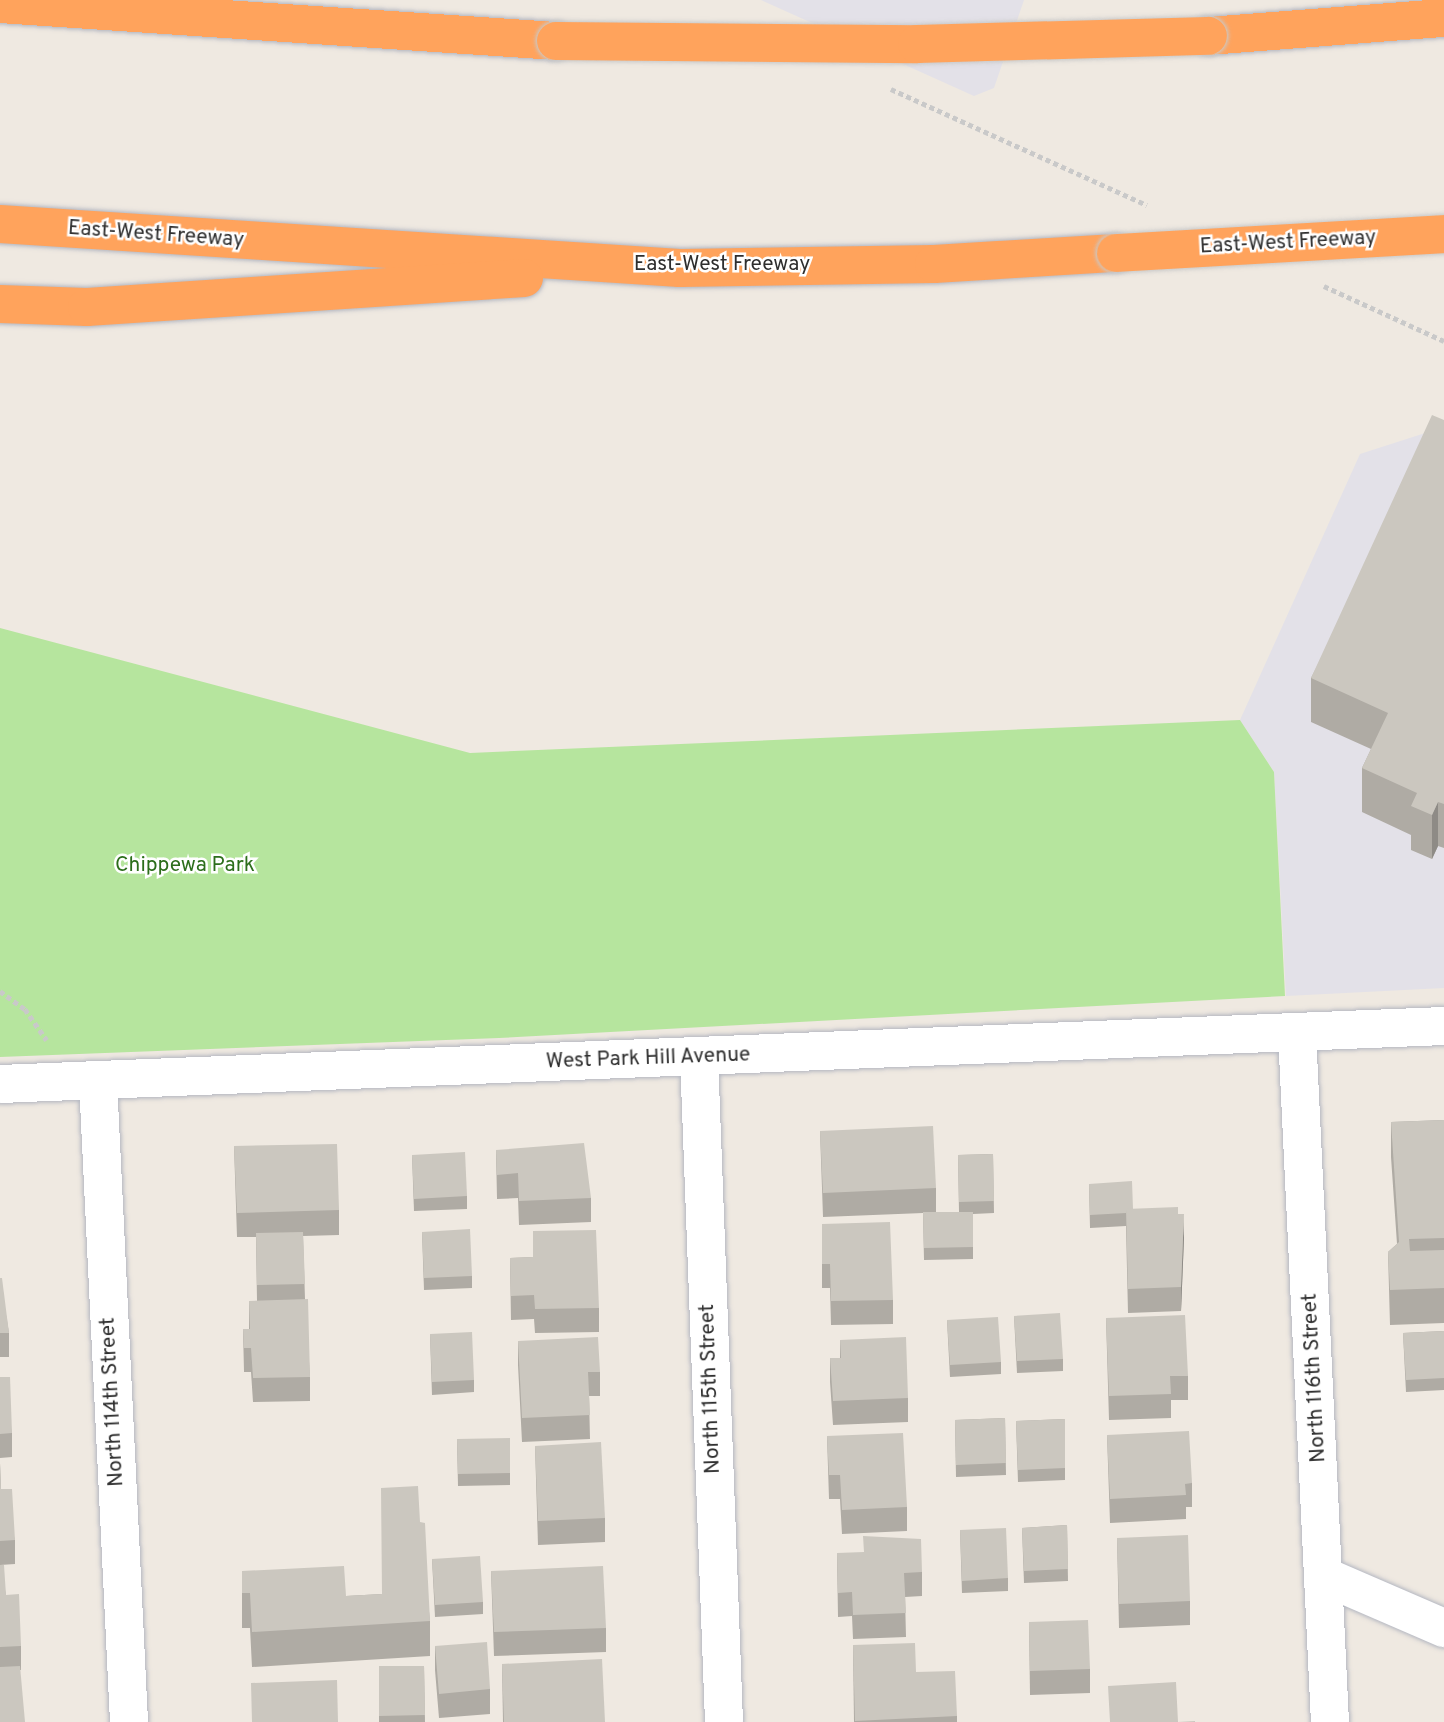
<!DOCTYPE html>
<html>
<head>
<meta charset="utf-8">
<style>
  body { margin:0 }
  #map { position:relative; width:1444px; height:1722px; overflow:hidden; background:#efe9e1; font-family:Overpass,sans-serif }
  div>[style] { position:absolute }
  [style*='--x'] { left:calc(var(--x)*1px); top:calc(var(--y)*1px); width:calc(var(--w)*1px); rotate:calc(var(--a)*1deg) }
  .industrial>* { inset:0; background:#e3e1e8 }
  .green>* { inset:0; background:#b6e59e }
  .path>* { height:4.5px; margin-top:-2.25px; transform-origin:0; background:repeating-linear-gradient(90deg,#c9c9c9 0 5px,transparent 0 8.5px) }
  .roads { filter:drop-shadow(0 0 2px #b4b7c1) drop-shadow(0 0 2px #b4b7c1) }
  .street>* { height:38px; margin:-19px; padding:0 19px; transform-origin:19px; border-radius:19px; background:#fff }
  .highway>* { height:38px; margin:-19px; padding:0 19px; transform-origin:19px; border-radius:19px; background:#ffa35c }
  .bridges { filter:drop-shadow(0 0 2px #c9c9c9) drop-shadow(0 0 2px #c9c9c9) }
  .highway-bridge>* { height:38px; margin:-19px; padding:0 19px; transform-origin:19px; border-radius:19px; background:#ffa35c }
  .wall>* { inset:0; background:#afaba4 }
  .shaded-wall>* { inset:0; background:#8e8b86 }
  .building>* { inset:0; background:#cbc7bf }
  span { translate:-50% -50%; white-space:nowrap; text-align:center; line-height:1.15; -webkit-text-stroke:5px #fff; paint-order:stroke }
  .street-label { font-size:21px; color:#2e2e2e }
  .park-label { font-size:21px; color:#2c6e1b }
</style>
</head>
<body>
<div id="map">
  <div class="industrial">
    <i style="clip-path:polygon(761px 0,1024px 0,994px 88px,974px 96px)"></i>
    <i style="clip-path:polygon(1444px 427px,1444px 988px,1286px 996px,1274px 772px,1240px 720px,1360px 454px)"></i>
  </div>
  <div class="green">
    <i style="clip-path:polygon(0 628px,470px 753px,1240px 720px,1274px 772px,1285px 996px,499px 1038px,0 1057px)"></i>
  </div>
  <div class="path">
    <i style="--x:891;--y:89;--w:281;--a:24.4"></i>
    <i style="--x:1324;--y:286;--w:132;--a:24.6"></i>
    <i style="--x:0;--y:991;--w:31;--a:36"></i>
    <i style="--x:25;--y:1009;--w:38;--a:55"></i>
  </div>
  <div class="roads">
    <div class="street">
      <i style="--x:1297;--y:1033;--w:690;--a:87.26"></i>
      <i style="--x:699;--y:1056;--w:666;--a:87.85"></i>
      <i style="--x:98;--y:1081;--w:642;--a:87.23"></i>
      <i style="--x:0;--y:1084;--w:1445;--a:-2.3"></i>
      <i style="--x:1326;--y:1577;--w:129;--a:23.4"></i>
    </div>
    <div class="highway">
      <i style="--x:0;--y:4;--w:557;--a:3.81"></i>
      <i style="--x:1208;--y:36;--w:237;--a:-4.4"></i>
      <i style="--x:0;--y:224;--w:681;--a:3.7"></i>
      <i style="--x:680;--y:268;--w:254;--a:-0.9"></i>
      <i style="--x:934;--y:264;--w:182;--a:-3.5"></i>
      <i style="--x:0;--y:304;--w:87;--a:2"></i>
      <i style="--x:87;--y:307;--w:438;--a:-3.8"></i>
    </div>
  </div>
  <div class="bridges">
    <div class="highway-bridge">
      <i style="--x:556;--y:41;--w:361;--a:0.5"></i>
      <i style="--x:917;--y:44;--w:291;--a:-1.6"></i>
      <i style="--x:1116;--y:253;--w:329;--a:-3.3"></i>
    </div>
  </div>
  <div class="wall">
    <i style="clip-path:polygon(1444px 420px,1444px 848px,1438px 846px,1432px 859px,1411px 850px,1411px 835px,1362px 812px,1362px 768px,1371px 749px,1311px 722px,1311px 678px)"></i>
    <i style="clip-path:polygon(1444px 1120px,1444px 1323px,1390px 1325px,1388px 1252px,1397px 1244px,1391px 1157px,1391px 1122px)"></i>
    <i style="clip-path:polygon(820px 1131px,936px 1188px,936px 1212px,959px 1212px,958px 1155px,993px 1154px,994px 1213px,973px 1214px,973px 1259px,924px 1260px,923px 1213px,823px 1217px)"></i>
    <i style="clip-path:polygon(234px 1146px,339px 1210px,339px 1235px,303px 1236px,305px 1299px,310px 1377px,310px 1401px,253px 1402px,251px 1372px,244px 1372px,243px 1329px,249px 1329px,249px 1301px,257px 1301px,256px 1237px,237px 1237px)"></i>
    <i style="clip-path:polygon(496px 1150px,591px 1198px,591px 1222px,519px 1225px,518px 1198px,497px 1199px)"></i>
    <i style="clip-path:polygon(412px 1155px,467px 1196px,467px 1209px,414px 1211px)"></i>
    <i style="clip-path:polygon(1089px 1184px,1133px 1209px,1178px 1214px,1184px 1238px,1181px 1311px,1128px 1313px,1126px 1226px,1090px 1228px)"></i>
    <i style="clip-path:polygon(822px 1224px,893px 1300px,893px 1324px,831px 1325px,830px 1288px,822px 1288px)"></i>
    <i style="clip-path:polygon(422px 1232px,472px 1276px,472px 1288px,424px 1290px)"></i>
    <i style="clip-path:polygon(533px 1257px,599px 1308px,599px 1332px,535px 1333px,534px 1319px,511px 1320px,510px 1258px)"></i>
    <i style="clip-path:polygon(0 1278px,9px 1333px,9px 1357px,0 1357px)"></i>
    <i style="clip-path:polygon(1014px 1316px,1063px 1359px,1063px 1371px,1017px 1373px)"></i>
    <i style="clip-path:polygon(1106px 1318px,1188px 1376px,1188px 1400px,1171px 1400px,1171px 1418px,1109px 1420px)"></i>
    <i style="clip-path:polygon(947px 1320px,1001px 1362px,1001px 1374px,950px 1377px)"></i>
    <i style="clip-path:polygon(1444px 1331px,1444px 1390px,1406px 1392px,1403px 1333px)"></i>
    <i style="clip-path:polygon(430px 1334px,474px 1380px,474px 1392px,432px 1395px)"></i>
    <i style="clip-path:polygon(840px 1340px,908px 1398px,908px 1422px,833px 1425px,830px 1382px,830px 1358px,840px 1358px)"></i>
    <i style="clip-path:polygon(518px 1341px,600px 1372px,600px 1396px,589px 1396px,590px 1439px,522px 1442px,518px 1365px)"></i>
    <i style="clip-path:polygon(0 1377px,12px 1433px,12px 1457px,0 1458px)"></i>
    <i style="clip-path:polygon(1005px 1418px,1006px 1475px,956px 1477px,955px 1420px)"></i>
    <i style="clip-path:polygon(1065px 1419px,1065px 1480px,1018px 1482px,1016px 1421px)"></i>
    <i style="clip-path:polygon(1107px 1435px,1192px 1483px,1192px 1507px,1186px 1507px,1186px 1519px,1110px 1523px)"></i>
    <i style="clip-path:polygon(827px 1436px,907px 1507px,907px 1531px,842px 1534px,840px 1499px,829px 1499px)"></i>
    <i style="clip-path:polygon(457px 1439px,510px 1473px,510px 1485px,458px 1486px)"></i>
    <i style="clip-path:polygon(535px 1446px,605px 1518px,605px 1542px,538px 1545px)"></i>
    <i style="clip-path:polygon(0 1463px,1px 1489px,15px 1540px,15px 1564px,0 1565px)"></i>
    <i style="clip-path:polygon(420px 1522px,430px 1621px,430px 1656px,252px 1667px,250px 1628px,242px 1628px,242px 1571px,346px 1596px,382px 1594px)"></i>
    <i style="clip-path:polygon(1067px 1525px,1068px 1581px,1024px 1583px,1022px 1528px)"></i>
    <i style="clip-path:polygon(960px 1530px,1008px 1578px,1008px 1591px,962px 1593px)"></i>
    <i style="clip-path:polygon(1117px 1538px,1190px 1601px,1190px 1625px,1119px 1628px)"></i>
    <i style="clip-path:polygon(837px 1553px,922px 1572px,922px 1596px,905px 1597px,906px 1637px,853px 1639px,852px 1616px,838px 1617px)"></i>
    <i style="clip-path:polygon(432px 1559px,483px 1602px,483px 1614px,435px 1617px)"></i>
    <i style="clip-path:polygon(0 1565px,6px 1595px,21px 1646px,21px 1670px,20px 1670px,0 1722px)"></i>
    <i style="clip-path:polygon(491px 1571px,606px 1628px,606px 1652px,494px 1656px)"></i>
    <i style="clip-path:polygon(1029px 1622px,1090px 1669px,1090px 1693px,1030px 1695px)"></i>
    <i style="clip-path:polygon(853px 1645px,916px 1672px,957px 1716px,957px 1722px,854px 1722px)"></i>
    <i style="clip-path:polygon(435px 1646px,490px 1689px,490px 1714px,439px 1718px,435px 1670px)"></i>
    <i style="clip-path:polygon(502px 1664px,605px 1722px,503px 1722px)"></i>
    <i style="clip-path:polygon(379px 1666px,424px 1666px,425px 1722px,379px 1722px)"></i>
  </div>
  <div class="shaded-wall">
    <i style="clip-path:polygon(1438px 802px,1438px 846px,1432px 859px,1432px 815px)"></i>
    <i style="clip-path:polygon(1184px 1214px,1184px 1238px,1181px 1311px,1181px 1287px)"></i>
  </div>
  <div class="building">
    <i style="clip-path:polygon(1432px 415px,1444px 420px,1444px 804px,1438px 802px,1432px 815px,1411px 806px,1417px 793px,1362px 768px,1388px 713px,1311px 678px)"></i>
    <i style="clip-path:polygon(1444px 1120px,1444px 1238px,1409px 1239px,1410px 1251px,1444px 1250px,1444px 1288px,1390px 1290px,1388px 1252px,1399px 1242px,1391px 1122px)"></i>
    <i style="clip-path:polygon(933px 1126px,936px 1188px,823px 1193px,820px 1131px)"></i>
    <i style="clip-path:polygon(584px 1143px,591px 1198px,519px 1201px,518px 1173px,497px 1175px,496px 1150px)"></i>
    <i style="clip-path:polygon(337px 1144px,339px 1210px,237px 1213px,234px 1146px)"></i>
    <i style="clip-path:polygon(465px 1152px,467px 1196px,414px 1199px,412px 1155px)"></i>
    <i style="clip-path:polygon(993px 1154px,994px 1201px,959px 1202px,958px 1155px)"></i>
    <i style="clip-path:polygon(1132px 1181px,1133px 1209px,1126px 1209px,1126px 1213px,1090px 1215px,1089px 1184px)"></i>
    <i style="clip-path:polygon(1178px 1207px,1178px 1214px,1184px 1214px,1181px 1287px,1128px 1289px,1126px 1209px)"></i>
    <i style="clip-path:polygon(923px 1212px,973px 1212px,973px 1247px,924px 1248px)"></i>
    <i style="clip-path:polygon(890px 1222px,893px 1300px,831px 1301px,830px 1264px,822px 1264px,822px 1224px)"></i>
    <i style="clip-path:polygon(470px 1229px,472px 1276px,424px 1278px,422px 1232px)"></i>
    <i style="clip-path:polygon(596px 1230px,599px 1308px,535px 1309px,534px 1295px,511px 1296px,510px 1258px,533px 1257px,533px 1231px)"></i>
    <i style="clip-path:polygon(303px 1232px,305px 1284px,257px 1285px,256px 1233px)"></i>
    <i style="clip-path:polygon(0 1278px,2px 1278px,9px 1333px,0 1333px)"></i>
    <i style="clip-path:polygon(308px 1299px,310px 1377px,253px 1378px,251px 1348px,244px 1348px,243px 1329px,250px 1329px,249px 1301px)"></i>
    <i style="clip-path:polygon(1060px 1313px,1063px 1359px,1017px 1361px,1014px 1316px)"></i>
    <i style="clip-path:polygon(1185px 1315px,1188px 1376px,1170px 1376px,1171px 1394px,1109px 1396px,1106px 1318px)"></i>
    <i style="clip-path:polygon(998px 1317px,1001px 1362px,950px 1365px,947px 1320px)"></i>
    <i style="clip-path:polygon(1444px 1331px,1444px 1378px,1406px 1380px,1403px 1333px)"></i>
    <i style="clip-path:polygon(472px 1332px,474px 1380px,432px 1382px,430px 1334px)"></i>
    <i style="clip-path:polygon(598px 1337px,600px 1372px,588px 1372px,590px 1415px,522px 1418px,518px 1341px)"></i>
    <i style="clip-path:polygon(906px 1337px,908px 1398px,833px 1401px,830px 1358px,841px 1358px,840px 1340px)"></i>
    <i style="clip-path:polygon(0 1377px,10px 1377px,12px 1433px,0 1434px)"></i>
    <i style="clip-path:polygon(1005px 1418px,1006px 1463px,956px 1465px,955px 1420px)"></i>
    <i style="clip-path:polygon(1065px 1419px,1065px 1468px,1018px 1470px,1016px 1421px)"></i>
    <i style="clip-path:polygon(1189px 1431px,1192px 1483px,1185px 1484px,1186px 1495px,1110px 1499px,1107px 1435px)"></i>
    <i style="clip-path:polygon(903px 1433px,907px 1507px,842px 1510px,840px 1475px,829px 1475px,827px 1436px)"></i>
    <i style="clip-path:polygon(510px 1438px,510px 1473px,458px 1474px,457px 1439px)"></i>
    <i style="clip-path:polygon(601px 1442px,605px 1518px,538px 1521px,535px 1446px)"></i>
    <i style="clip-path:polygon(0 1463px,1px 1489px,12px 1489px,15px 1540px,0 1541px)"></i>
    <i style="clip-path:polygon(418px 1486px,420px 1522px,425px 1523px,430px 1621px,252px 1632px,250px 1593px,242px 1593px,242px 1571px,344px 1566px,346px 1596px,382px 1594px,381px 1488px)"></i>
    <i style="clip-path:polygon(1067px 1525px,1068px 1569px,1024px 1571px,1022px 1528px)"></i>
    <i style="clip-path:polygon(1006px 1528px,1008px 1578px,962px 1581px,960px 1530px)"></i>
    <i style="clip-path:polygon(1188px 1535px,1190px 1601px,1119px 1604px,1117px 1538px)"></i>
    <i style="clip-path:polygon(863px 1536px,921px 1539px,922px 1572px,904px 1573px,906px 1613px,853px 1615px,852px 1592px,838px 1593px,837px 1553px,864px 1552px)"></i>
    <i style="clip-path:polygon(480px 1556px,483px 1602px,435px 1605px,432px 1559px)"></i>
    <i style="clip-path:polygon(0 1565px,4px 1565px,6px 1595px,19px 1594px,21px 1646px,0 1647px)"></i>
    <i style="clip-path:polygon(603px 1566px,606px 1628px,494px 1632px,491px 1571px)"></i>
    <i style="clip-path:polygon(1088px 1620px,1090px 1669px,1030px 1671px,1029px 1622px)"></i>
    <i style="clip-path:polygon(487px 1642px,490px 1689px,439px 1694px,435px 1646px)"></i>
    <i style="clip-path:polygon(915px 1643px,916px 1672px,955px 1671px,957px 1716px,855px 1721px,853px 1645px)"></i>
    <i style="clip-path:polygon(602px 1659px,605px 1722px,504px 1722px,502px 1664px)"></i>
    <i style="clip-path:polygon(20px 1666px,25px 1722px,0 1722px,0 1667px)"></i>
    <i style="clip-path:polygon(379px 1666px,424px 1666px,425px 1715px,379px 1716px)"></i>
    <i style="clip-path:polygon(337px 1680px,338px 1722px,252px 1722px,251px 1683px)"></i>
    <i style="clip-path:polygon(1176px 1682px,1178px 1722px,1195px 1721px,1195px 1722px,1110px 1722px,1108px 1686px)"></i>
  </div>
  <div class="street-label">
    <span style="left:156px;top:235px;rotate:4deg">East-West Freeway</span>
    <span style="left:1288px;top:243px;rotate:-3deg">East-West Freeway</span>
    <span style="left:722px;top:265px">East-West Freeway</span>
    <span style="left:648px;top:1059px;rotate:-2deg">West Park Hill Avenue</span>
    <span style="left:1315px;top:1378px;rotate:-93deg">North 116th Street</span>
    <span style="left:711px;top:1389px;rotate:-92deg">North 115th Street</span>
    <span style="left:113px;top:1402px;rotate:-93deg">North 114th Street</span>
  </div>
  <div class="park-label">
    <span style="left:185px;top:866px">Chippewa Park</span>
  </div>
</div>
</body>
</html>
